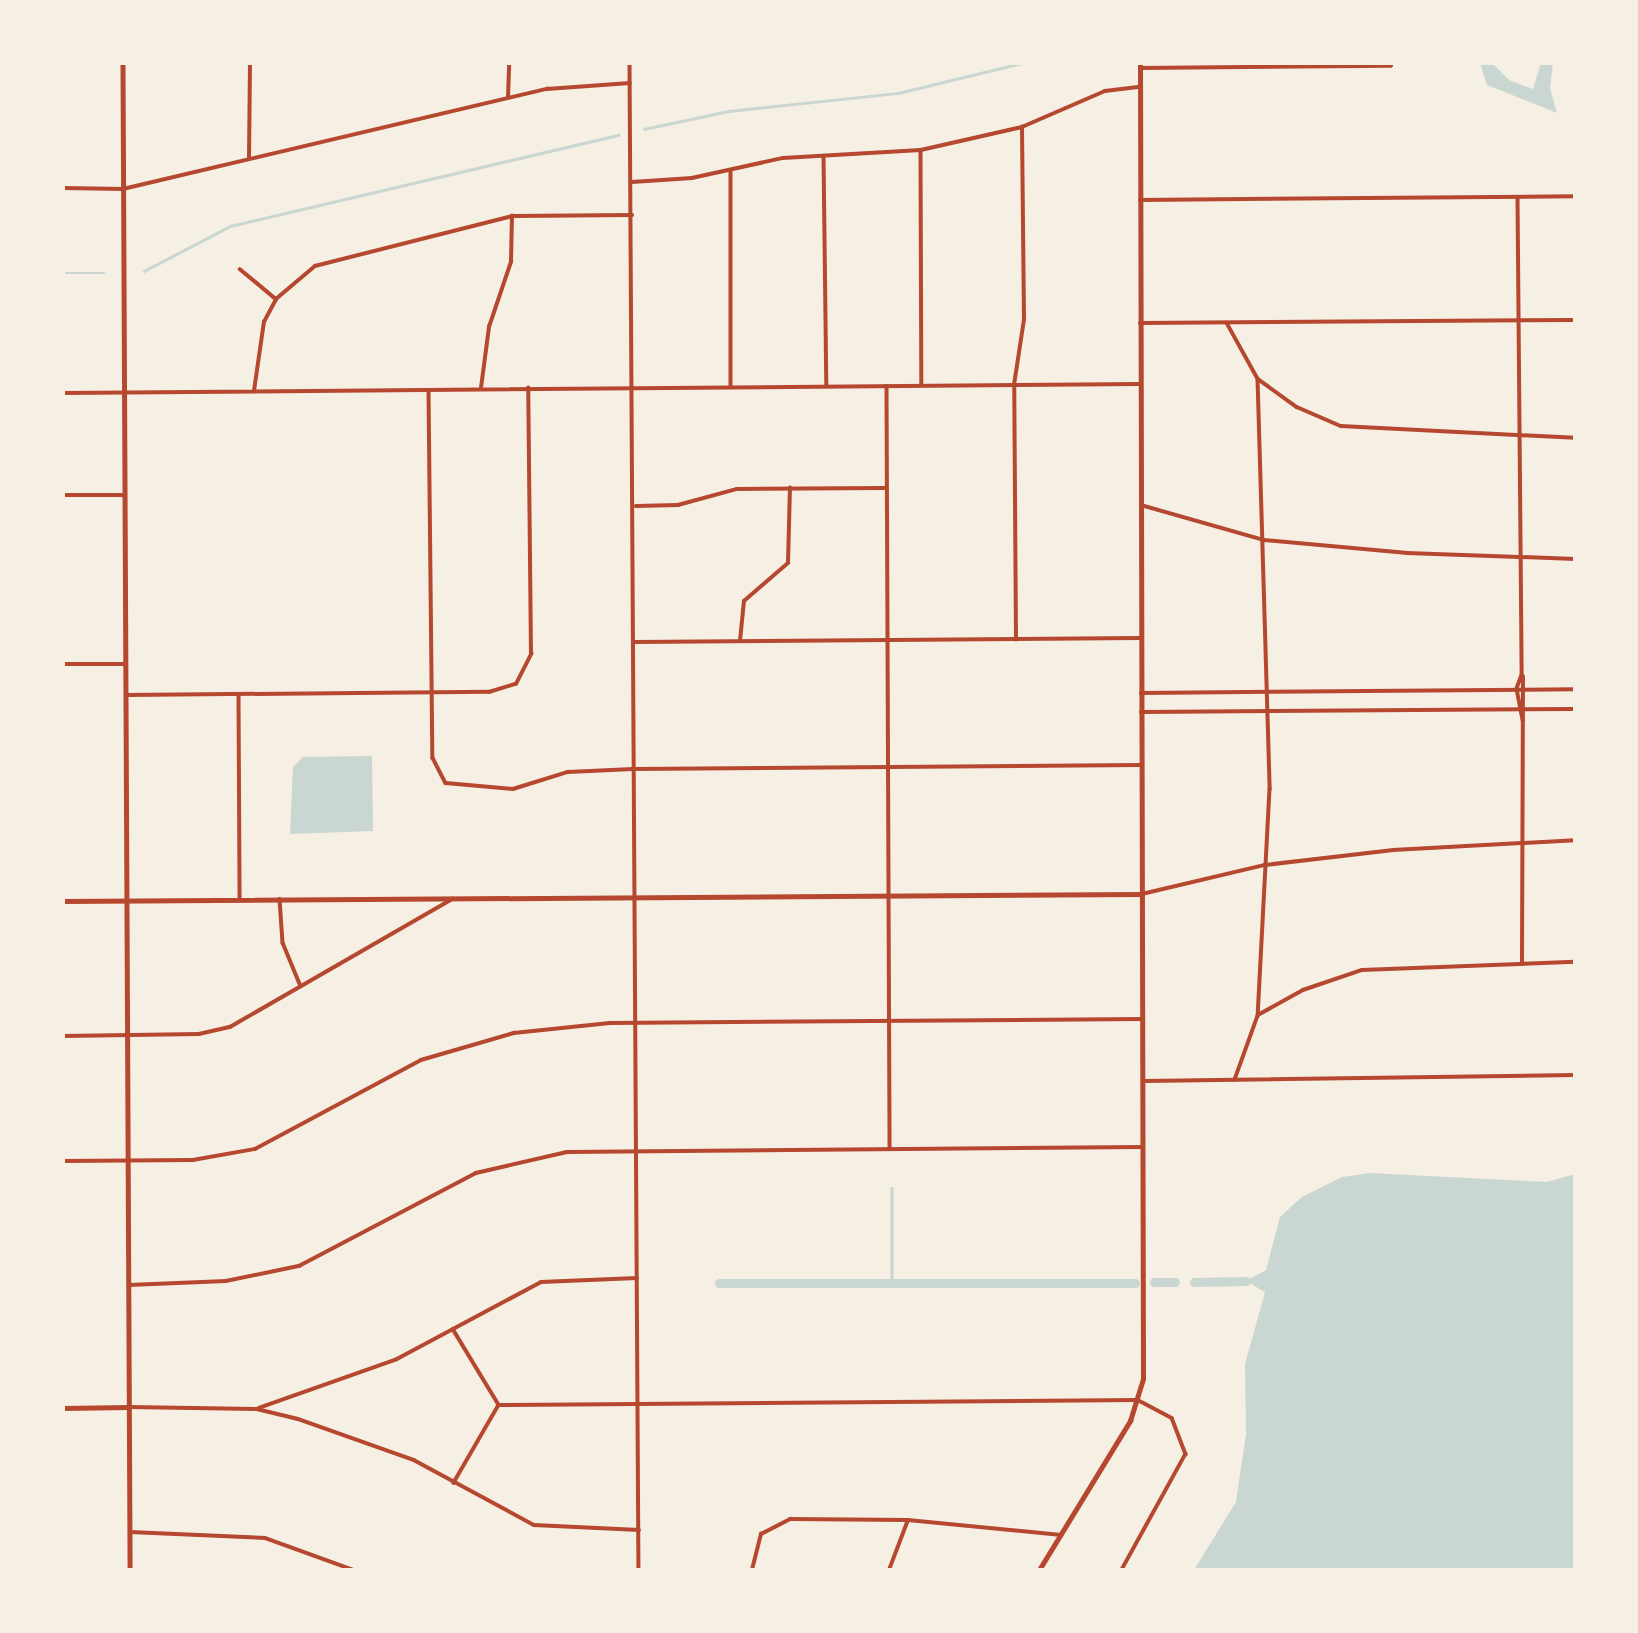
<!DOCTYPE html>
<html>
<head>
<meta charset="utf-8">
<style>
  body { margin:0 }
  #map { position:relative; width:1638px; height:1633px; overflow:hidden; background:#f6efe4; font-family:Ubuntu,sans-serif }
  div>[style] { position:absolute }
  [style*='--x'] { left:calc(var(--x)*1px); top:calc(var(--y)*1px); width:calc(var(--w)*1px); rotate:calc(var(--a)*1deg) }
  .water>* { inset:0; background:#c9d6d2 }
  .stream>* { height:2.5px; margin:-1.25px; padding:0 1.25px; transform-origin:1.25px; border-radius:1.25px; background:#c9d6d2 }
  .canal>* { height:9px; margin:-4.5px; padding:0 4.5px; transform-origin:4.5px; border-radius:4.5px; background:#c9d6d2 }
  .minor>* { height:3.5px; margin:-1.75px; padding:0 1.75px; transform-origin:1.75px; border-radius:1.75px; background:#b5482f }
  .tertiary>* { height:4.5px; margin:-2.25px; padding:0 2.25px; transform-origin:2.25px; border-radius:2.25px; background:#b5482f }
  span { translate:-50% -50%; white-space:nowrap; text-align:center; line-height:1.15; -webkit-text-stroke:5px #f6efe4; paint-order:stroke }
  .frame { position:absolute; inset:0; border:65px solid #f6efe4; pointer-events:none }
</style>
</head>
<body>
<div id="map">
  <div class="water">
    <i style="clip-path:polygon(1480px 63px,1492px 63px,1509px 80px,1533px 89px,1541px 63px,1553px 63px,1550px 88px,1557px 113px,1487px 85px)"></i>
    <i style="clip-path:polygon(372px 756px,373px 831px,290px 834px,293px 767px,303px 757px)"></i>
    <i style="clip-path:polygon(1370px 1173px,1547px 1182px,1575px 1174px,1575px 1570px,1194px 1570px,1236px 1502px,1246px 1434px,1245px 1364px,1265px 1292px,1246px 1281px,1266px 1270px,1280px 1217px,1302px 1197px,1342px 1177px)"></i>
  </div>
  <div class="stream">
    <i style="--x:644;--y:129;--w:87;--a:-12"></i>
    <i style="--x:729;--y:111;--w:170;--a:-6.1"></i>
    <i style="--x:898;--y:93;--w:128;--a:-13.6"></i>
    <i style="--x:144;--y:271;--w:97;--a:-27.6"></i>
    <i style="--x:230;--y:226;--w:399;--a:-13.2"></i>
    <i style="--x:63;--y:273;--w:41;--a:0"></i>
    <i style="--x:892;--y:1188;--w:98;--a:90"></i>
  </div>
  <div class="canal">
    <i style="--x:1154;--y:1282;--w:21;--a:0"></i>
    <i style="--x:1194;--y:1282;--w:52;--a:-1.1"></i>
    <i style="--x:719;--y:1283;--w:416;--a:0"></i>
  </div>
  <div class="minor">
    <i style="--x:630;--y:63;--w:1507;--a:89.66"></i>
    <i style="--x:1140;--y:68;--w:251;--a:-0.5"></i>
    <i style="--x:508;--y:98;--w:35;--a:-88"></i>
    <i style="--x:921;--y:150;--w:235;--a:89.8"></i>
    <i style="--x:824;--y:156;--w:230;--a:89.3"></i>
    <i style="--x:249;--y:159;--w:96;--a:-89.4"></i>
    <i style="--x:731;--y:171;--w:216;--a:90"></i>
    <i style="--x:632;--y:182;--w:60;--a:-3.8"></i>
    <i style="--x:692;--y:178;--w:93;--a:-12.4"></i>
    <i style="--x:783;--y:158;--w:138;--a:-3.3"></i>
    <i style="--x:921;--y:150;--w:104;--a:-12.8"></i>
    <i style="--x:1022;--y:127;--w:90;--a:-23.4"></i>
    <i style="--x:1105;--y:91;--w:35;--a:-7"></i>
    <i style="--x:63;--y:188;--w:60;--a:1"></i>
    <i style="--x:123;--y:189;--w:436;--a:-13.3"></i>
    <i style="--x:547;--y:89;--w:83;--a:-4.1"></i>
    <i style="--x:1518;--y:198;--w:477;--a:89.5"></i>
    <i style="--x:1522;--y:675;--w:15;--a:110"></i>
    <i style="--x:1517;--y:689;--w:32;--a:79"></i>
    <i style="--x:1140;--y:200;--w:435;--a:-0.5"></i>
    <i style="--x:240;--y:269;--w:47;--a:39.8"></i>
    <i style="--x:1140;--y:323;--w:435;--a:-0.4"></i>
    <i style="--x:1227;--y:323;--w:64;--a:61"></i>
    <i style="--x:1258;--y:379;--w:410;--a:88.3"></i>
    <i style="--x:1270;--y:789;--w:227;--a:93"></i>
    <i style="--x:1258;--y:1016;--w:68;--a:109.8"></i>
    <i style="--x:1258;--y:379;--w:48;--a:35.7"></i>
    <i style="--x:1297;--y:407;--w:48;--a:23.4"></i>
    <i style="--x:1341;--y:426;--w:234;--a:2.9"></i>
    <i style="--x:887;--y:386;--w:762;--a:89.77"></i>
    <i style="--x:481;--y:388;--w:62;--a:-82.5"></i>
    <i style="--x:489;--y:327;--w:69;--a:-71.3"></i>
    <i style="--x:511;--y:262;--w:46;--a:-88.8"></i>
    <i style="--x:429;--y:390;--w:368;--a:89.4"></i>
    <i style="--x:433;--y:758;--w:28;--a:63"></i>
    <i style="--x:446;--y:783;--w:67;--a:5.1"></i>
    <i style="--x:513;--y:789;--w:58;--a:-17.2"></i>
    <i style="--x:568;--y:772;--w:65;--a:-2.6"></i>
    <i style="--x:633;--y:769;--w:508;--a:-0.45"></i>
    <i style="--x:254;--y:391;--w:70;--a:-81.8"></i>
    <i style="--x:264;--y:322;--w:26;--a:-62"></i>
    <i style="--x:276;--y:299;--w:51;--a:-40.2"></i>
    <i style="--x:315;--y:266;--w:203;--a:-14.2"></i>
    <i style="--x:512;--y:216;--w:120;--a:-0.5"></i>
    <i style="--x:63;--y:393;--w:1077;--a:-0.48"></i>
    <i style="--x:63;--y:495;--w:61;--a:0"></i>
    <i style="--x:1141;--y:505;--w:128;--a:15.9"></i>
    <i style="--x:1264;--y:540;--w:144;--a:5.2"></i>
    <i style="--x:1407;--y:553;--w:168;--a:2"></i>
    <i style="--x:636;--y:506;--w:42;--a:-1.4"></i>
    <i style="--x:678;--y:505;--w:61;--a:-15.2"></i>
    <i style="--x:737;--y:489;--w:149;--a:-0.4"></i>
    <i style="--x:1016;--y:640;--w:255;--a:-90.4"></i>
    <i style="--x:1014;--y:385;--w:66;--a:-81.3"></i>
    <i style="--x:1024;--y:320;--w:193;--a:-90.6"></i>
    <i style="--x:740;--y:641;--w:40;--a:-84.3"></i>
    <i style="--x:744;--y:601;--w:58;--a:-40.8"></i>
    <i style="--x:788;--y:563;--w:75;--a:-88.5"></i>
    <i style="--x:635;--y:642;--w:505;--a:-0.45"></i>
    <i style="--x:63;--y:664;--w:63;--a:0"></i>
    <i style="--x:1141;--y:693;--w:434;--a:-0.5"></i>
    <i style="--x:239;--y:694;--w:205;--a:89.7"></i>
    <i style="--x:126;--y:695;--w:363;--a:-0.5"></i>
    <i style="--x:489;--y:692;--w:28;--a:-17"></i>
    <i style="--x:516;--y:684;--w:34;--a:-63"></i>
    <i style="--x:531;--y:654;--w:266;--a:-90.6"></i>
    <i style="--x:1141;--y:712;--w:434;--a:-0.4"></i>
    <i style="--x:1142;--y:894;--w:126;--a:-13.3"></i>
    <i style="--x:1265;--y:865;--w:129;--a:-6.7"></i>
    <i style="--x:1393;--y:850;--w:182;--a:-3.1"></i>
    <i style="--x:280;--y:899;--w:44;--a:86.1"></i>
    <i style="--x:283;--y:943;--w:44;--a:67.5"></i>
    <i style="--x:1522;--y:962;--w:285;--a:-89.8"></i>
    <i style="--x:1258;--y:1015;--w:51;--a:-29.1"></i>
    <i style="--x:1303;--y:990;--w:62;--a:-18.7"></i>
    <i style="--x:1362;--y:970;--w:213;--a:-2.2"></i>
    <i style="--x:63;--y:1036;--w:136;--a:-0.8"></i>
    <i style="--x:199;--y:1034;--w:32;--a:-13"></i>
    <i style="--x:230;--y:1027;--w:257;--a:-29.9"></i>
    <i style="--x:1145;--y:1081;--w:430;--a:-0.8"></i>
    <i style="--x:63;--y:1161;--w:130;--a:-0.4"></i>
    <i style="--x:193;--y:1160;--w:63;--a:-10.1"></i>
    <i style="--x:255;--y:1149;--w:188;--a:-28.2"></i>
    <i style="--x:421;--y:1060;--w:97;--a:-16.2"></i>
    <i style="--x:514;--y:1033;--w:96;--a:-6"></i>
    <i style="--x:609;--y:1023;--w:533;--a:-0.43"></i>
    <i style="--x:129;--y:1285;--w:97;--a:-2.4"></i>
    <i style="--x:226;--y:1281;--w:75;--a:-11.6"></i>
    <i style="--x:299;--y:1266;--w:200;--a:-27.7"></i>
    <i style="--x:476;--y:1173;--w:93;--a:-13"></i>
    <i style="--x:567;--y:1152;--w:575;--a:-0.5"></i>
    <i style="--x:453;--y:1329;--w:89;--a:58.8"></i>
    <i style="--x:499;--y:1405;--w:90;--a:120"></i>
    <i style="--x:499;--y:1405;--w:639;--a:-0.45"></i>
    <i style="--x:1138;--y:1400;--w:38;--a:28"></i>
    <i style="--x:1172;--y:1418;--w:39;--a:69"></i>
    <i style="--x:1186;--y:1454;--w:132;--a:118.9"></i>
    <i style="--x:129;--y:1407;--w:128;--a:0.9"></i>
    <i style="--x:257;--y:1409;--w:42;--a:13.7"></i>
    <i style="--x:298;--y:1419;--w:123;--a:19.5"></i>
    <i style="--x:414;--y:1460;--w:136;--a:28.4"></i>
    <i style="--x:534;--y:1525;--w:105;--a:2.7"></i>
    <i style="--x:259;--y:1408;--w:146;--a:-19.5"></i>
    <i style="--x:397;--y:1359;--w:163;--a:-28.1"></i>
    <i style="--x:541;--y:1282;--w:96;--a:-2.4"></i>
    <i style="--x:130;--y:1532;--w:135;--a:2.5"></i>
    <i style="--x:265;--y:1538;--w:95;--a:19.8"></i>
    <i style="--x:752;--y:1570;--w:37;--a:-76"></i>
    <i style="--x:761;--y:1534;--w:33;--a:-27"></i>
    <i style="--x:790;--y:1519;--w:118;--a:0.5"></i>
    <i style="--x:908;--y:1520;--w:154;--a:5.6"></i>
    <i style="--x:889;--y:1570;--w:53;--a:-69.2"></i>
  </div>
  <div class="tertiary">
    <i style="--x:123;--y:63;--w:1507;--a:89.73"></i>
    <i style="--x:63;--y:901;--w:1079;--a:-0.37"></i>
    <i style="--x:63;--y:1408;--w:66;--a:-0.9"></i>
    <i style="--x:1039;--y:1570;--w:175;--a:-58.6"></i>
    <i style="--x:1130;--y:1421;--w:44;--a:-72.8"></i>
    <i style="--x:1143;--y:1379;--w:1316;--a:-90.13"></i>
  </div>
  <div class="frame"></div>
</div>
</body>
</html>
